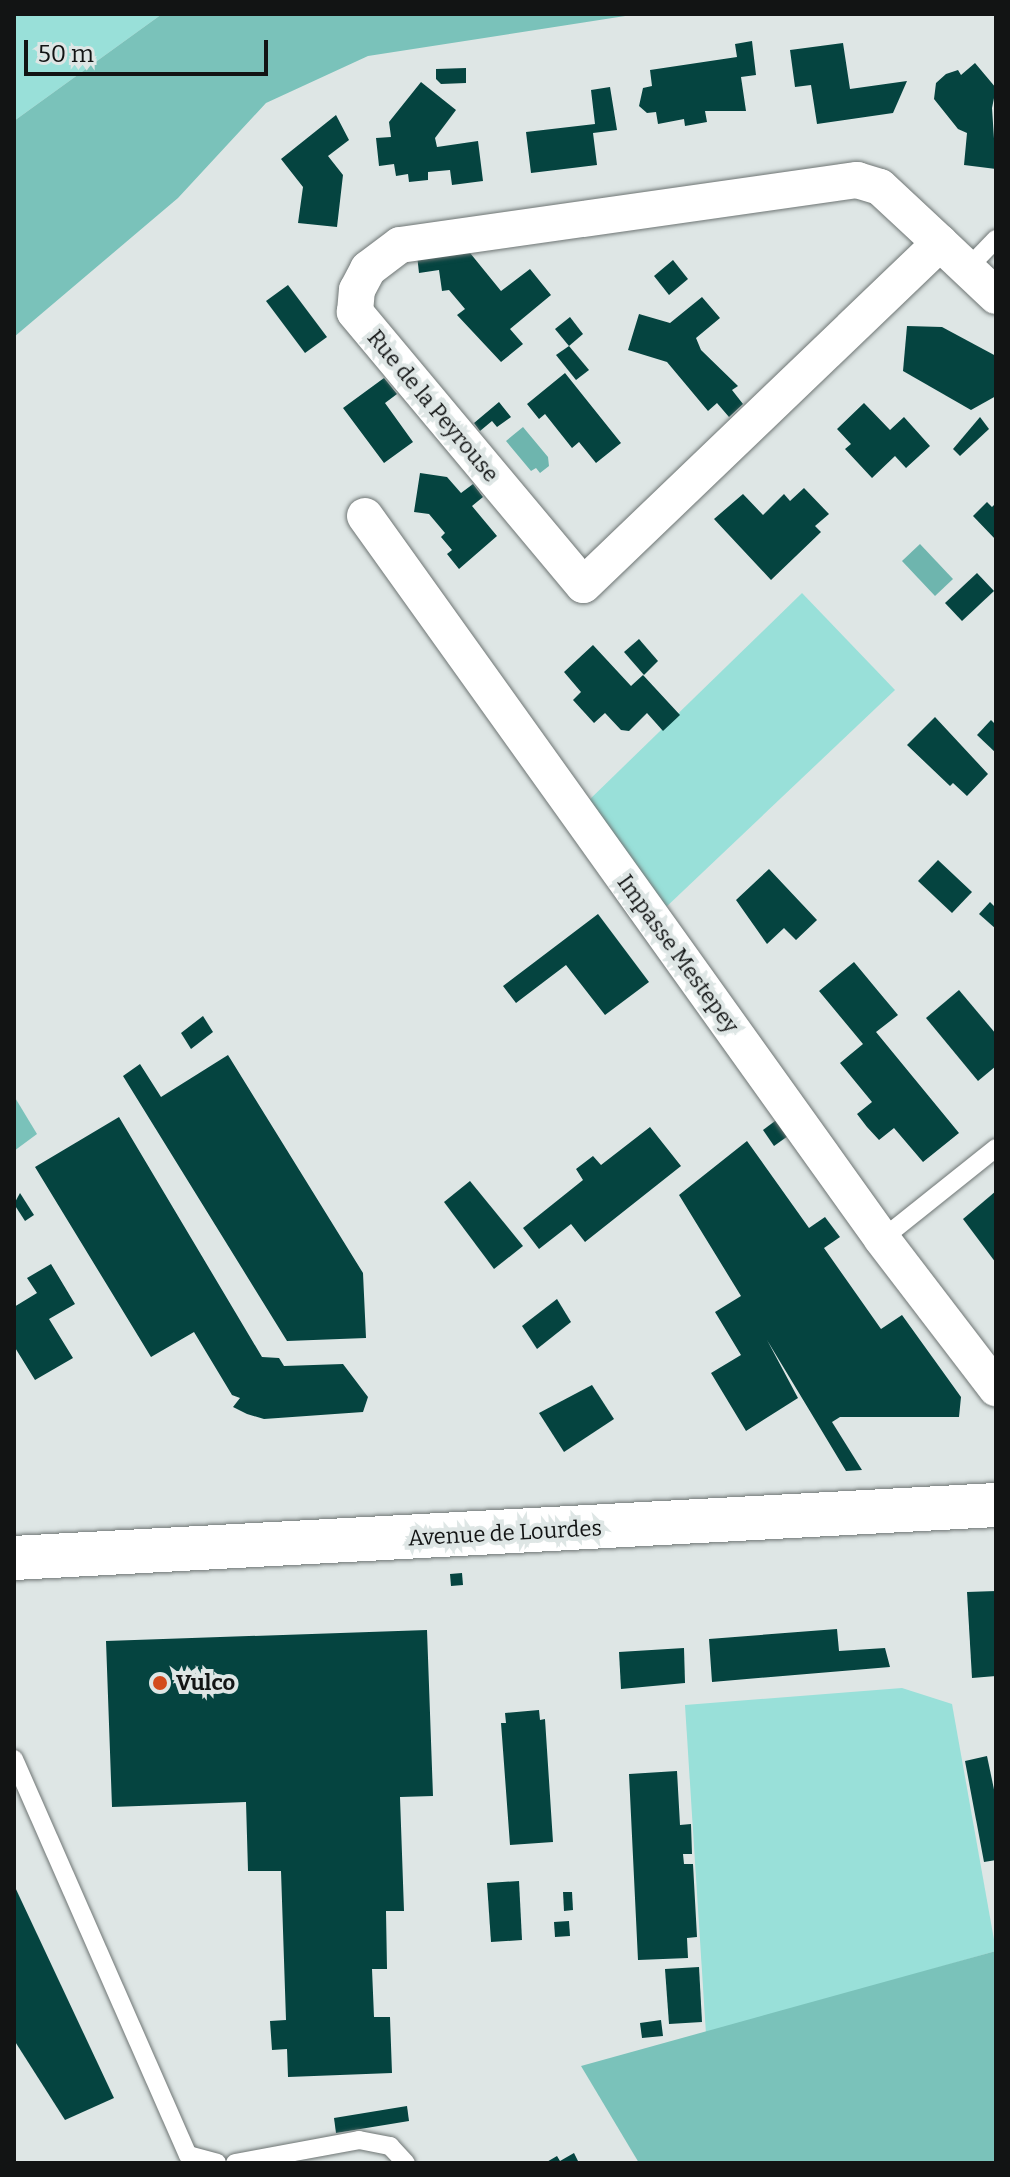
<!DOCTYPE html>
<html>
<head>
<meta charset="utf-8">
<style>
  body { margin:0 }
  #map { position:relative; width:1010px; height:2177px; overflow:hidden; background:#dee6e5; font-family:Bitter,serif }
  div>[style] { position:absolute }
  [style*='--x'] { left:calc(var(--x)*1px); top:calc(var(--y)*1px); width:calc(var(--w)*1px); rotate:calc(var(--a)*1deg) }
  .green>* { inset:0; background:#99e0d9 }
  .forest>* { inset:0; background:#7ac2ba }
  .water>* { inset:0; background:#6eb5ae }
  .building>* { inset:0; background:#054440 }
  .roads { filter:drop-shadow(0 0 2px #6e7574) drop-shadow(0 0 2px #6e7574) }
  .lane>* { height:18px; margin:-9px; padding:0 9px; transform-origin:9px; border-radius:9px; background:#fff }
  .street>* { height:36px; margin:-18px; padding:0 18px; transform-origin:18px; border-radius:18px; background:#fff }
  .secondary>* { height:44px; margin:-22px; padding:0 22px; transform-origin:22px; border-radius:22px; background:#fff }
  .dots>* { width:22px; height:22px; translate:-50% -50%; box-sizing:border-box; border:4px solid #dee6e5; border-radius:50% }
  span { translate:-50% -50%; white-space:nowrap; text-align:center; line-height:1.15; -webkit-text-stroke:8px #dee6e5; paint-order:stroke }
  .street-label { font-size:22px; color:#121414 }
  .poi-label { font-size:22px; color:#121414; font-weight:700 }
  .left { translate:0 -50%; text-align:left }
  .frame { position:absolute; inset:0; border:16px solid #121414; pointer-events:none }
  .scale { position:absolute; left:24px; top:40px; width:244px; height:36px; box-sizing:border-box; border:4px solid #121414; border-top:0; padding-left:10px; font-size:24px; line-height:28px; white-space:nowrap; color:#121414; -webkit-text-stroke:6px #dee6e5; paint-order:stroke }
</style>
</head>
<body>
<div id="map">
  <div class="green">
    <i style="clip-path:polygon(14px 14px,162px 14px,14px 121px)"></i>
    <i style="clip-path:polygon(802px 593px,895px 690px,664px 909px,585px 804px)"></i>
    <i style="clip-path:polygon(902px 1688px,952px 1704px,996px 1951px,706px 2034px,685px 1705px)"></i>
  </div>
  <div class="forest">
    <i style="clip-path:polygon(162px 14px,638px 14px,368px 56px,266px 103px,178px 198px,14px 337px,14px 121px)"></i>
    <i style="clip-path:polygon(14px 1096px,37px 1134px,14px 1151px)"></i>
    <i style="clip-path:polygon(996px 1951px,996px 2163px,639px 2163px,581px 2066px)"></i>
  </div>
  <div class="water">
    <i style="clip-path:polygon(523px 427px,548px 457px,549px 466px,540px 473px,536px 468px,531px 471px,506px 441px)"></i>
    <i style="clip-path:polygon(920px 544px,953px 579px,935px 596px,902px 561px)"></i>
  </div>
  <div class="building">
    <i style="clip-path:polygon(752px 41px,756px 75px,741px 77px,746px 111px,705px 111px,707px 122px,685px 126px,684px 119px,658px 124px,656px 112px,647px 113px,639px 106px,643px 88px,652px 86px,650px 70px,737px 57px,735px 44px)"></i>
    <i style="clip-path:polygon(843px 43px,850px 89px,907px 81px,893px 113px,817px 124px,811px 85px,795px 87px,790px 50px)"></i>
    <i style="clip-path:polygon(975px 63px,996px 88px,992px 108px,996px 169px,964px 165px,967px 133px,958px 129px,934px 99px,936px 83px,946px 74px,958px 70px,961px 75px)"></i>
    <i style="clip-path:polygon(466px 68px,466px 83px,441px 84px,436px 79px,436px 69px)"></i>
    <i style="clip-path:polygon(421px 82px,456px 110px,435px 138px,437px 147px,478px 141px,483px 181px,452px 185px,450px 170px,428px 172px,428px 180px,409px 182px,408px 174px,396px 176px,394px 164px,379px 166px,376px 138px,391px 137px,389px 122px)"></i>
    <i style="clip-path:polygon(610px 87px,617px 130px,593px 133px,597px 165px,531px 173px,526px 132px,595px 124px,591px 90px)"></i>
    <i style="clip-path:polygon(336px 115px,349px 140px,328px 156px,343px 175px,337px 227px,298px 223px,303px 187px,281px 159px)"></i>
    <i style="clip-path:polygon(466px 248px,501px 291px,530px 269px,551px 295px,510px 329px,523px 344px,501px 362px,457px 315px,465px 309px,449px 290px,442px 291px,439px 270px,419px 273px,417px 255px)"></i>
    <i style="clip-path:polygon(673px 260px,688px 279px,669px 295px,654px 276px)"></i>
    <i style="clip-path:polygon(288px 285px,327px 337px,305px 353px,266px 301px)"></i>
    <i style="clip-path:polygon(702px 297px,720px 318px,696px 338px,701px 350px,738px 386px,732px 390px,743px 404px,729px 417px,717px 403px,708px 411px,667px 362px,628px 350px,639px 314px,670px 323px)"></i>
    <i style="clip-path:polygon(570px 317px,583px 334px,569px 346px,555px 329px)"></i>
    <i style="clip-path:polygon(907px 326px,942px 327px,996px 356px,996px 396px,971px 410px,903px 371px)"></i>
    <i style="clip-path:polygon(569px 346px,589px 370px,576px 380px,556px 355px)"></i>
    <i style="clip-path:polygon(565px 373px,621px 443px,596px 463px,579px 442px,572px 448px,545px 414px,539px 419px,527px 404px)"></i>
    <i style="clip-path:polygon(384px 378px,397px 394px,385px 403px,413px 442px,384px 463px,343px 408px)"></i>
    <i style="clip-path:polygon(499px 402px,511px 417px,497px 427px,492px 421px,480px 431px,474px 423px)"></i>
    <i style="clip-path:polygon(864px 403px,890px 430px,904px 417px,930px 446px,906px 468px,895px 456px,872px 478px,845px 449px,851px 444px,837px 429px)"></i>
    <i style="clip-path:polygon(980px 417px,989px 429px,960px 456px,953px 449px)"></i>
    <i style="clip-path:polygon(420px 473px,447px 477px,461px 493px,473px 484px,483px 497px,472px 506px,497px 536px,459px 569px,447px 554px,452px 550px,441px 537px,445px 533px,429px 514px,414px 512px)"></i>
    <i style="clip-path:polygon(804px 488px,829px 514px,815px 526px,821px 532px,771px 580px,714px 519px,743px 494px,763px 515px,784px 494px,790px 501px)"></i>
    <i style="clip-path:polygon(987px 502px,992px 507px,996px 503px,996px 540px,973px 516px)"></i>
    <i style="clip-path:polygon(977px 573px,994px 591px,962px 621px,945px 603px)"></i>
    <i style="clip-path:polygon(639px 639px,658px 661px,644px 675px,624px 652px)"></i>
    <i style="clip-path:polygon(593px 645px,631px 686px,643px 675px,680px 715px,663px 731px,647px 713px,629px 731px,621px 730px,605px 713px,594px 723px,573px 700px,581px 692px,564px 672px)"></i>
    <i style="clip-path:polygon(935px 717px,988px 774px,967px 796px,953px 783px,950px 786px,907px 745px)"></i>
    <i style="clip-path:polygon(991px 720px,996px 725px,996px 753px,977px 735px)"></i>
    <i style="clip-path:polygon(938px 860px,972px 892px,952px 913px,918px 881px)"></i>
    <i style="clip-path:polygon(769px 869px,817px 920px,796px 940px,784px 928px,767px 944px,736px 900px)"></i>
    <i style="clip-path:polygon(990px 902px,996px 908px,996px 929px,979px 914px)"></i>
    <i style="clip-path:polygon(598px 914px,649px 982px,605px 1015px,566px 965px,516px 1003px,503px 986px)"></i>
    <i style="clip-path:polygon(854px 962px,898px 1015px,876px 1032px,959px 1133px,923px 1162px,894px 1128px,879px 1140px,867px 1127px,857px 1114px,872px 1102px,840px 1063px,863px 1044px,819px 991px)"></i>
    <i style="clip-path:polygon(959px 990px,996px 1034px,996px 1066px,978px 1081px,926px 1018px)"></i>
    <i style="clip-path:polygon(203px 1016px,213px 1032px,191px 1049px,181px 1033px)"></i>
    <i style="clip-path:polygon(228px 1055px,363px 1273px,366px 1338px,287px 1341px,123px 1076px,140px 1064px,161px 1097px)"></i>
    <i style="clip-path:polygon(783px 1115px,795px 1131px,774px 1146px,763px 1130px)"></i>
    <i style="clip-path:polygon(119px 1117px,262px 1357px,279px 1358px,284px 1366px,343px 1364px,368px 1397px,363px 1412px,264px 1419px,247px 1414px,233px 1407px,240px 1398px,232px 1395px,194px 1332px,151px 1357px,35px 1167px)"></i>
    <i style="clip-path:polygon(650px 1127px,681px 1166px,585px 1242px,571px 1224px,539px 1249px,523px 1228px,583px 1180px,576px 1169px,593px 1156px,601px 1165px)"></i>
    <i style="clip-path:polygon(747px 1141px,809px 1228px,825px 1217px,840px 1237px,824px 1248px,881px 1329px,902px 1315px,961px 1397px,959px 1417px,840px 1417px,832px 1422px,862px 1470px,846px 1471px,767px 1340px,798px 1398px,746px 1431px,711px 1373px,741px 1355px,715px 1312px,741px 1296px,679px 1195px)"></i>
    <i style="clip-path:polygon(470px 1181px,523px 1246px,494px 1269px,444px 1202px)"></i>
    <i style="clip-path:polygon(996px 1191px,996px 1263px,963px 1219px)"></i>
    <i style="clip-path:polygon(20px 1193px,34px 1215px,25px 1221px,14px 1204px)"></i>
    <i style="clip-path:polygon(51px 1264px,75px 1304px,49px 1319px,73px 1358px,35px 1380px,14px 1346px,14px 1307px,37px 1293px,27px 1278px)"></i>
    <i style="clip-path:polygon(557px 1299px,571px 1322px,537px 1349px,522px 1326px)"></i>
    <i style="clip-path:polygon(592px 1385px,614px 1419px,564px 1452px,539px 1413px)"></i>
    <i style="clip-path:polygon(462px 1573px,463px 1585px,451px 1586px,450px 1574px)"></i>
    <i style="clip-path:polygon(996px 1591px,996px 1676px,972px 1678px,967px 1592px)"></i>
    <i style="clip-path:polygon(837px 1629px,839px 1651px,885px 1648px,890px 1667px,712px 1682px,709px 1639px)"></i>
    <i style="clip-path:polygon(427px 1630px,433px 1796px,400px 1797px,404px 1911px,386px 1911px,387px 1969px,372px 1969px,374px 2017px,390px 2017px,392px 2073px,288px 2077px,287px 2049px,272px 2050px,270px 2021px,286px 2020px,281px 1871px,248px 1871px,246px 1802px,112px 1807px,106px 1641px)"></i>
    <i style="clip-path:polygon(684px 1648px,685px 1683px,621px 1689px,619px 1652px)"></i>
    <i style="clip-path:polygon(539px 1710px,540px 1720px,545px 1719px,553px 1842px,510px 1845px,501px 1723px,506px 1723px,505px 1713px)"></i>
    <i style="clip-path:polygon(987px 1756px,996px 1799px,996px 1860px,984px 1862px,965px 1761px)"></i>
    <i style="clip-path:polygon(677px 1771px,680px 1825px,691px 1824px,692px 1854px,683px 1854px,684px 1864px,693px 1864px,697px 1937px,687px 1938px,688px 1958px,638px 1960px,629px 1774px)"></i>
    <i style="clip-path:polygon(519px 1881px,522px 1940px,491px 1942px,487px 1883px)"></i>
    <i style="clip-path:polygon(14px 1885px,114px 2098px,65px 2120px,14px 2040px)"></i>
    <i style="clip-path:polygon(563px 1892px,572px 1892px,573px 1910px,564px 1911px)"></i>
    <i style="clip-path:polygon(569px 1921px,570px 1936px,555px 1937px,554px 1922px)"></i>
    <i style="clip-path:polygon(699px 1967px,702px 2022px,669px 2024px,665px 1969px)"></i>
    <i style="clip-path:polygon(661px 2020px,663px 2036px,642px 2038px,640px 2023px)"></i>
    <i style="clip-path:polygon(407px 2106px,409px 2121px,336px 2133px,334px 2118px)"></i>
    <i style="clip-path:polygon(574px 2153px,579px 2163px,545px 2163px,557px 2156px,560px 2161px)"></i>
  </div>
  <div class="roads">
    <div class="lane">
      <i style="--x:967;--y:269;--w:42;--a:-46"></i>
      <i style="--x:882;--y:1239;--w:146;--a:-38.6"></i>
      <i style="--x:14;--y:1759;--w:433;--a:66.3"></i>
      <i style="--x:188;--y:2155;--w:30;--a:15"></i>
      <i style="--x:235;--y:2163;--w:126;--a:-10.5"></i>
      <i style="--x:359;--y:2140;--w:32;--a:11"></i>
      <i style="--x:390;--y:2146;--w:23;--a:47"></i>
    </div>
    <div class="street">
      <i style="--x:940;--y:243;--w:494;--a:136.2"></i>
      <i style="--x:583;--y:585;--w:356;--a:-129.9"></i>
      <i style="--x:355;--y:312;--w:22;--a:-85"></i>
      <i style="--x:357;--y:290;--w:24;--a:-62"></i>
      <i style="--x:368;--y:269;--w:40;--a:-37"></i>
      <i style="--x:400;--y:245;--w:462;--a:-8.1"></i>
      <i style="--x:857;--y:180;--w:24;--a:17"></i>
      <i style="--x:880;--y:187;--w:82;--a:43"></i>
      <i style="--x:940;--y:243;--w:77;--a:43.4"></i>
      <i style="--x:365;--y:516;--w:889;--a:54.43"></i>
      <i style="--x:882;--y:1239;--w:188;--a:52.6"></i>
    </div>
    <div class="secondary">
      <i style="--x:14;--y:1558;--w:983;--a:-3.09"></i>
    </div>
  </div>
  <div class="dots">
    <i style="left:160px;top:1683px;background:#d34b1c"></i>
  </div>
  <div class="street-label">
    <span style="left:433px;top:406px;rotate:50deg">Rue de la Peyrouse</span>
    <span style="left:678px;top:954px;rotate:54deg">Impasse Mestepey</span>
    <span style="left:505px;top:1533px;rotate:-3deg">Avenue de Lourdes</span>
  </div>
  <div class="poi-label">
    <span class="left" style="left:176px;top:1683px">Vulco</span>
  </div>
  <div class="frame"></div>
  <div class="scale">50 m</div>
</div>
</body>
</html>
